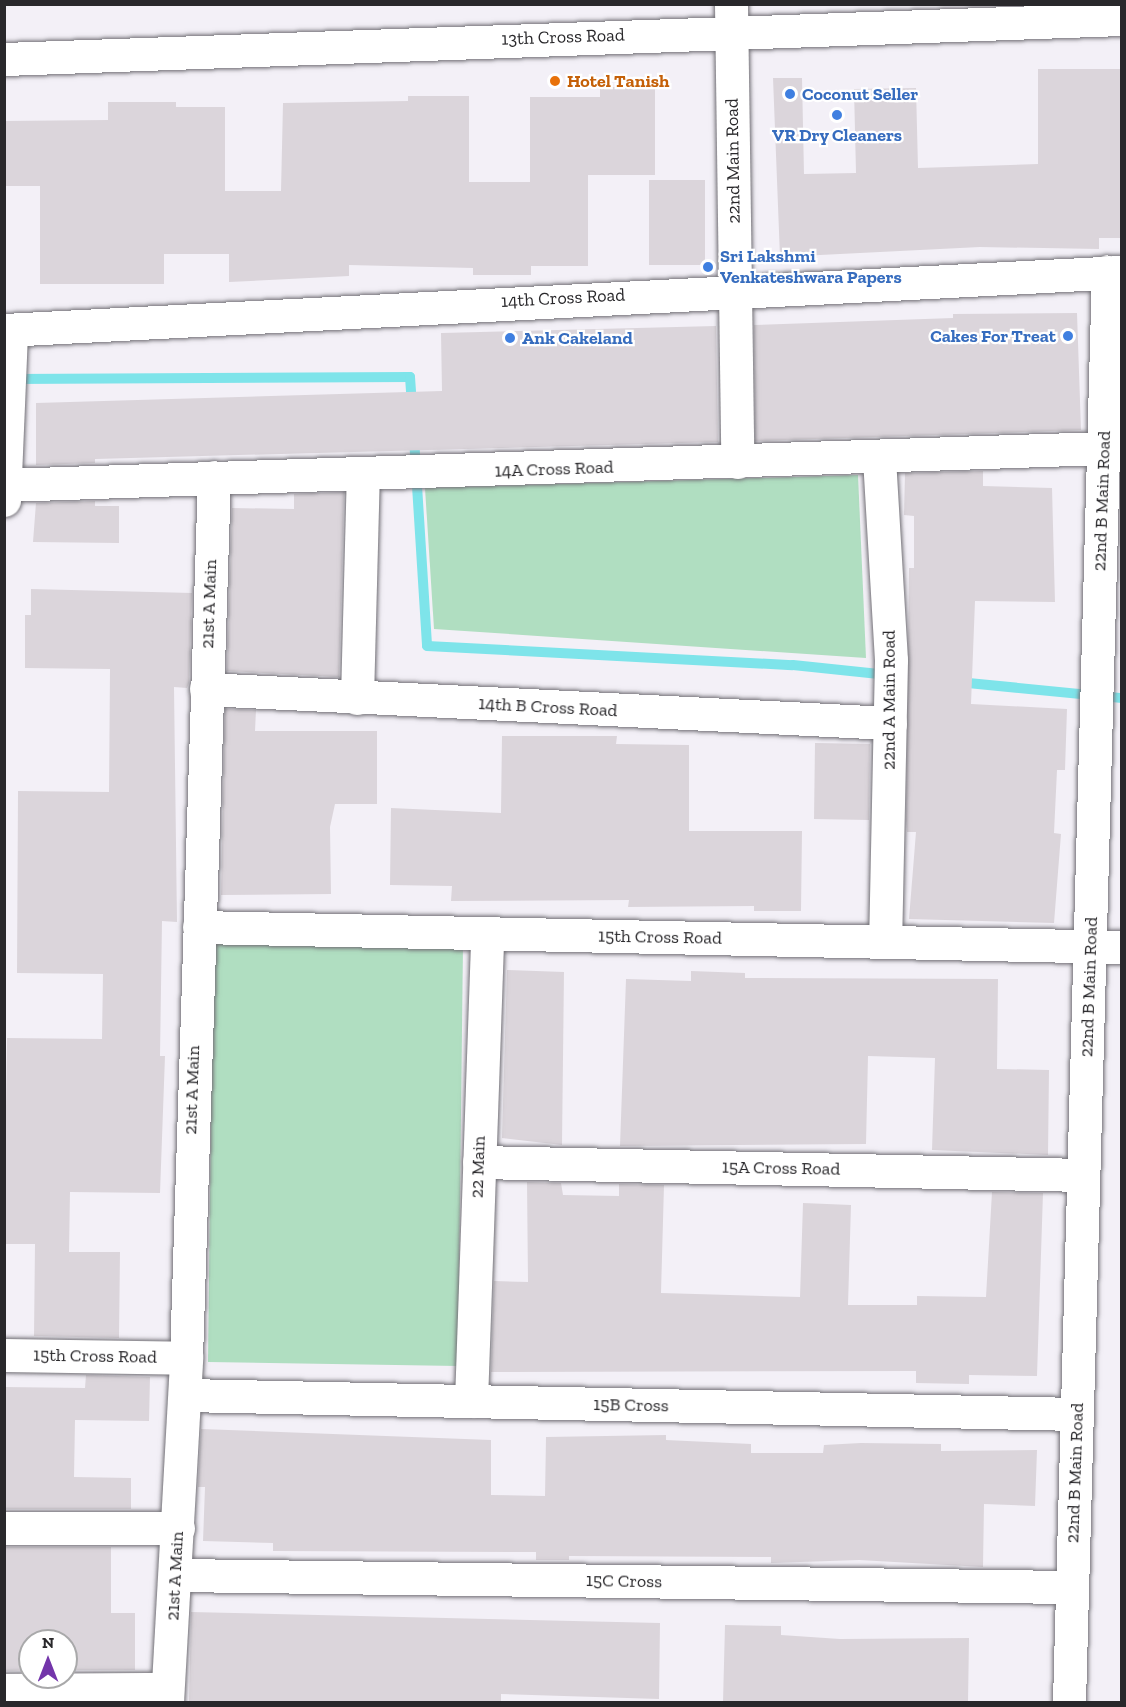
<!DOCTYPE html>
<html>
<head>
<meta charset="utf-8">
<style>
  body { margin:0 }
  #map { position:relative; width:1126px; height:1707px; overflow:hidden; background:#f3f0f7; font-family:"Zilla Slab",serif }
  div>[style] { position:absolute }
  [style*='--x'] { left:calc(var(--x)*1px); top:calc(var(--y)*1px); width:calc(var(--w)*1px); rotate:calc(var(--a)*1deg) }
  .green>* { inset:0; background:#b0dec1 }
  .stream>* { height:10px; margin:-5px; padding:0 5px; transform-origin:5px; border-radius:5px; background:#7ee4ea }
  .building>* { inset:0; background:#dbd5db }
  .roads { filter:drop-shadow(0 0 2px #727076) drop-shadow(0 0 2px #727076) }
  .minor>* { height:33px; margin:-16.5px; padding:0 16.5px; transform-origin:16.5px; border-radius:16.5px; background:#fff }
  .dots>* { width:16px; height:16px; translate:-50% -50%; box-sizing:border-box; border:3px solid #fff; border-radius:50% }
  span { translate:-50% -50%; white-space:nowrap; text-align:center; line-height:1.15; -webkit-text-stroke:4.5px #fff; paint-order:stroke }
  .street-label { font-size:18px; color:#29282b }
  .food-label { font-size:18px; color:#c56008; font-weight:700 }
  .left { translate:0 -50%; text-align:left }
  .shop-label { font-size:18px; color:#366cbe; font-weight:700 }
  .right { translate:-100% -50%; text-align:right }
  .frame { position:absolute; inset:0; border:6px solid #29282b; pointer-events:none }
  .north { position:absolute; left:18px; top:1629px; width:60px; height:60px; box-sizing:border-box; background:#fff; border:2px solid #a9a9aa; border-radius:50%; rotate:0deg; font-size:16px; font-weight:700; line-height:24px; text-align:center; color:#29282b }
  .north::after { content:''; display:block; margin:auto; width:21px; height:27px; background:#7335aa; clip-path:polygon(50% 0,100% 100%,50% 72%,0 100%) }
</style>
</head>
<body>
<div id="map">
  <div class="green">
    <i style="clip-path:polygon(858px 475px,866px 658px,434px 629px,425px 488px)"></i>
    <i style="clip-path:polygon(213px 942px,463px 945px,458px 1366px,208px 1362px)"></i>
  </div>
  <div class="stream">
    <i style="--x:12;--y:379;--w:398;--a:-0.3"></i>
    <i style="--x:410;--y:377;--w:27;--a:86"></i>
    <i style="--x:414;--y:438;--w:208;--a:86.4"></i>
    <i style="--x:427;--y:646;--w:366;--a:3"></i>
    <i style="--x:793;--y:665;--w:96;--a:6"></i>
    <i style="--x:958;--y:682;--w:165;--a:5.6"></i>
  </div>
  <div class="building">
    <i style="clip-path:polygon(1038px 69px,1122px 69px,1122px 238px,1099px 238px,1099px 249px,980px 247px,780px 257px,773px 78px,802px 78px,804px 174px,856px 173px,854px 89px,916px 88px,918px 168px,1038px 164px)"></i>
    <i style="clip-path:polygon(600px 87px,655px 87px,655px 175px,588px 175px,588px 266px,531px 266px,531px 275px,473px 275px,473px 268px,349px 265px,349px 276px,229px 282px,229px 254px,164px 254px,164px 284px,40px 284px,40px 186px,4px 186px,4px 121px,108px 120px,108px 102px,176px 102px,176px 107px,225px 107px,225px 191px,281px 191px,283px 103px,408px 101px,408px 96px,469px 96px,469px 182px,530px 182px,530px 97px,600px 97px)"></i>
    <i style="clip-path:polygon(649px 180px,705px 180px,705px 265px,649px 265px)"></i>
    <i style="clip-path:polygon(1077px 313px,1081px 430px,755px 441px,754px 325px,953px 318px,953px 314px)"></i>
    <i style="clip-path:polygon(716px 326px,718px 442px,95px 459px,95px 463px,36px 465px,36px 403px,442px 391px,441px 333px)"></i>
    <i style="clip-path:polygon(983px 471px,983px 486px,1052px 488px,1055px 602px,975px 601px,971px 704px,1067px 709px,1065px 770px,1057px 770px,1054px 833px,1061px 834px,1054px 923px,909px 919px,916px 832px,907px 832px,906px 820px,909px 568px,914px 568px,914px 516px,904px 515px,905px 473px)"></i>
    <i style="clip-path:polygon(344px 492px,339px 677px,227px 671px,232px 508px,294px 509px,294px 494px)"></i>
    <i style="clip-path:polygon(95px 501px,95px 506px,119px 506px,119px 543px,33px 542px,36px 503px)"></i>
    <i style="clip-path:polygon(31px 589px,192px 593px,189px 683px,187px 688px,174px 687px,177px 922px,162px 921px,160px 1056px,165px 1056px,160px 1193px,70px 1192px,69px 1252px,120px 1252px,119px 1338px,34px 1336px,35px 1244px,4px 1244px,7px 1038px,102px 1039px,103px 974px,17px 973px,18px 791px,109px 792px,110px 669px,25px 668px,25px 615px,31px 615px)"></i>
    <i style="clip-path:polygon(225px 709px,256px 710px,255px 731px,377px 731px,377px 804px,335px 804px,330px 827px,331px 894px,221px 895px)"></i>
    <i style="clip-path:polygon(502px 736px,617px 736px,616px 744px,689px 745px,689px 831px,802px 831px,801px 911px,754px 911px,754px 906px,628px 907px,629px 900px,451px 901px,452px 886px,390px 885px,391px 808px,501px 813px)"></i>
    <i style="clip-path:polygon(815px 743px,870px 744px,869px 820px,814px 819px)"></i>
    <i style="clip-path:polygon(507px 970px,564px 972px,562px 1145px,502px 1138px)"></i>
    <i style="clip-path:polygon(691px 971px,745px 973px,745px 978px,998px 979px,997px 1069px,1049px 1070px,1048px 1155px,932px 1150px,935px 1058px,868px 1056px,866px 1144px,620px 1146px,626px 979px,691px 981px)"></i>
    <i style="clip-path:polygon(527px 1182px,561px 1183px,563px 1195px,619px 1196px,619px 1184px,664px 1185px,661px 1293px,800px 1297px,803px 1203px,851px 1205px,848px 1305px,917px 1305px,917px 1296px,986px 1297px,992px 1192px,1043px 1193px,1037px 1376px,969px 1375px,969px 1384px,916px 1383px,916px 1371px,491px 1372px,494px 1281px,528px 1282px)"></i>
    <i style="clip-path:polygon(86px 1375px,150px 1377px,149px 1421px,75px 1420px,74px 1477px,131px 1478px,131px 1509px,4px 1509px,4px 1387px,85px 1388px)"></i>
    <i style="clip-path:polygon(201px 1429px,491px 1440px,491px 1495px,545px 1496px,546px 1437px,666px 1435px,666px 1440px,751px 1444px,751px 1453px,823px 1453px,824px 1445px,861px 1443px,941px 1444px,941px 1451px,1037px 1450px,1035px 1506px,984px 1504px,983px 1567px,859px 1560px,771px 1563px,771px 1557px,569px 1556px,569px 1560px,536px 1560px,536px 1552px,273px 1551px,273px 1543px,203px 1541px,205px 1487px,198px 1487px)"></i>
    <i style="clip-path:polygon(4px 1547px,111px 1547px,111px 1613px,135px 1613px,135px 1670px,66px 1670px,66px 1641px,30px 1641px,30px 1670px,4px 1671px)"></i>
    <i style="clip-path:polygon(191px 1612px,660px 1623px,659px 1699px,501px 1694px,501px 1702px,189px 1702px)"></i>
    <i style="clip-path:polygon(725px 1625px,781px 1626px,781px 1635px,840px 1639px,969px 1638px,968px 1702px,723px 1702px)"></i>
  </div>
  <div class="roads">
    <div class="minor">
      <i style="--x:731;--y:4;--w:458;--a:89.2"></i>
      <i style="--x:4;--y:59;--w:1119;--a:-2.05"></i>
      <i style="--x:4;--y:330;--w:1120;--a:-2.97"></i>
      <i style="--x:879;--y:458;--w:202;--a:86.6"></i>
      <i style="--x:891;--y:660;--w:282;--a:91.2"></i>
      <i style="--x:5;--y:485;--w:1099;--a:-1.93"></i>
      <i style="--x:4;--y:500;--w:170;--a:-87.6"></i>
      <i style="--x:206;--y:689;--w:685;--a:2.85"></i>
      <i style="--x:357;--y:698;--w:222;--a:-88.5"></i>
      <i style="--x:199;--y:927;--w:923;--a:1.24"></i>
      <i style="--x:479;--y:1162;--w:604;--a:1.23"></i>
      <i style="--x:4;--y:1355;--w:182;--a:0.9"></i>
      <i style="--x:185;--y:1395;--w:892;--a:1.22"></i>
      <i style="--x:471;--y:1401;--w:468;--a:-88"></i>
      <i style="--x:4;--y:1528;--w:174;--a:0"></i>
      <i style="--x:176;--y:1575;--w:896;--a:0.77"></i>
      <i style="--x:4;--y:1690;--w:163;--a:-0.4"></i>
      <i style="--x:167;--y:1702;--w:345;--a:-86.8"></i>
      <i style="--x:186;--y:1358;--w:881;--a:-88.18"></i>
      <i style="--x:1069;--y:1702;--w:1431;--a:-88.44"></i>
    </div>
  </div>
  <div class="dots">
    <i style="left:555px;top:81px;background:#e8710a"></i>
    <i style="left:790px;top:94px;background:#3f7fe0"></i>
    <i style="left:837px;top:115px;background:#3f7fe0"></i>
    <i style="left:708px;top:267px;background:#3f7fe0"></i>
    <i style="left:1068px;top:336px;background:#3f7fe0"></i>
    <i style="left:510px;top:338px;background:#3f7fe0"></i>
  </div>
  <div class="street-label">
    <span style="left:563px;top:37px;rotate:-2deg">13th Cross Road</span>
    <span style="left:733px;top:161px;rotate:-91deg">22nd Main Road</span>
    <span style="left:563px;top:298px;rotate:-3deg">14th Cross Road</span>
    <span style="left:554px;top:469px;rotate:-2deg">14A Cross Road</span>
    <span style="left:1102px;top:501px;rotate:-88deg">22nd B Main Road</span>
    <span style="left:209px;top:604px;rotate:-88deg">21st A Main</span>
    <span style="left:889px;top:700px;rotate:-90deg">22nd A Main Road</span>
    <span style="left:548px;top:707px;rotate:3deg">14th B Cross Road</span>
    <span style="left:660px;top:937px;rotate:1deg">15th Cross Road</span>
    <span style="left:1089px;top:987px;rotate:-88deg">22nd B Main Road</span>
    <span style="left:192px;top:1090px;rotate:-88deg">21st A Main</span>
    <span style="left:478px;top:1167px;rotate:-88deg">22 Main</span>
    <span style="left:781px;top:1168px;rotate:1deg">15A Cross Road</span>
    <span style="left:95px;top:1356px;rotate:1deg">15th Cross Road</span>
    <span style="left:631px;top:1405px;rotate:1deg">15B Cross</span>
    <span style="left:1075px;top:1473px;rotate:-88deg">22nd B Main Road</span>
    <span style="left:175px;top:1576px;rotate:-87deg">21st A Main</span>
    <span style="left:624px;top:1581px;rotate:1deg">15C Cross</span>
  </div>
  <div class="food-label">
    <span class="left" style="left:567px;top:81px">Hotel Tanish</span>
  </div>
  <div class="shop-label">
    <span class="left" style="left:802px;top:94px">Coconut Seller</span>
    <span style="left:837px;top:135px">VR Dry Cleaners</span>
    <span class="left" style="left:720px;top:267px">Sri Lakshmi<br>Venkateshwara Papers</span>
    <span class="right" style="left:1056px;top:336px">Cakes For Treat</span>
    <span class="left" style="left:522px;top:338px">Ank Cakeland</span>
  </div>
  <div class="frame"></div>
  <div class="north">N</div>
</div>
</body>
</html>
